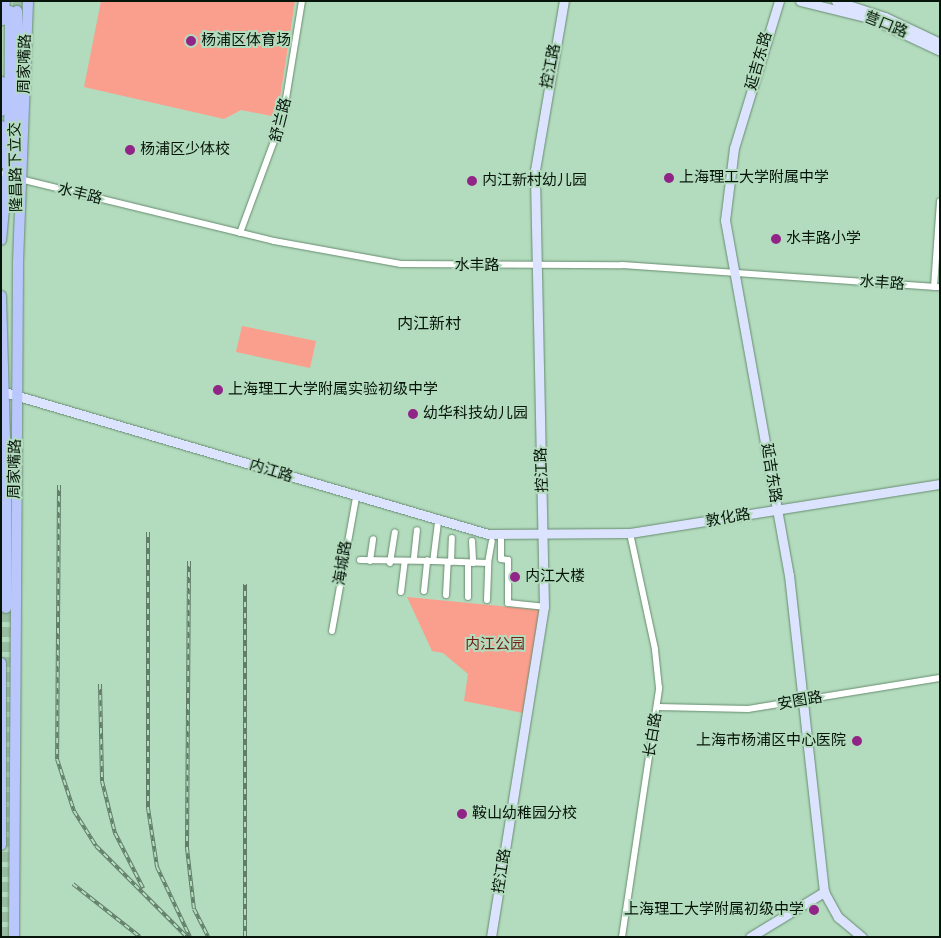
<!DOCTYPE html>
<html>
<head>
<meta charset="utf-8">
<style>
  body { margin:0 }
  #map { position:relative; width:941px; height:938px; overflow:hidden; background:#b3dbbd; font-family:"Nunito Sans","Noto Sans SC",sans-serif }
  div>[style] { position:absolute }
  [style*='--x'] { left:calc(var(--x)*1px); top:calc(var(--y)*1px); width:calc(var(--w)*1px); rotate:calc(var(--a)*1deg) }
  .green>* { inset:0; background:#fa9f8d }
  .primary-tunnel>* { height:10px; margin-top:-5px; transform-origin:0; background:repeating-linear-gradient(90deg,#99bda2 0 10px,transparent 0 15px) }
  .roads { filter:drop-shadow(0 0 1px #678c70) drop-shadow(0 0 1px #678c70) }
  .street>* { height:6px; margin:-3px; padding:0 3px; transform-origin:3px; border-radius:3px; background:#fff }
  .secondary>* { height:9px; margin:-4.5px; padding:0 4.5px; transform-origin:4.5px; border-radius:4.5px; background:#dce3fe }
  .primary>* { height:10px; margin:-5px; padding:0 5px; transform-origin:5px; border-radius:5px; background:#b9c7fd }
  .rail>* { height:4px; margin-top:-2px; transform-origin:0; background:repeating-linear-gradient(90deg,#b3dbbd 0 5.5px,#617d68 0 11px); box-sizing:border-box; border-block:1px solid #617d68 }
  .dots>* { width:14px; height:14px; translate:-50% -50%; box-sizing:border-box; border:2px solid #b3dbbd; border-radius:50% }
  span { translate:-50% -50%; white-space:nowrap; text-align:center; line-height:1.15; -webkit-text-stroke:4px #b3dbbd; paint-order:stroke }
  .street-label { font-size:15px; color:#06140a }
  .poi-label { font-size:15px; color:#06140a }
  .left { translate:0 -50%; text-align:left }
  .right { translate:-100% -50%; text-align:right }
  .park-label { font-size:15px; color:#701f11 }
  .neighbourhood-label { font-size:16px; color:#06140a }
  .frame { position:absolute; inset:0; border:2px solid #06140a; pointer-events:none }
</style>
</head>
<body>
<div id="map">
  <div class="green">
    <i style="clip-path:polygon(101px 1px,295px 1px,277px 117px,241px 110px,224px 119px,84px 87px)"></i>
    <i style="clip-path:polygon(242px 326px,316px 341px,310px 368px,236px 352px)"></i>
    <i style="clip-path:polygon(407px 597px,540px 610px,523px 713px,464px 701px,468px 674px,443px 653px,432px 651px)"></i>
  </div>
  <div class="primary-tunnel">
    <i style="--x:17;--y:11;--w:10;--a:-84"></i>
    <i style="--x:6;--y:937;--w:329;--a:-90"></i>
  </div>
  <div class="roads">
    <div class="street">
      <i style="--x:1;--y:174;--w:1;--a:0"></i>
      <i style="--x:24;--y:180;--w:257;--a:13.7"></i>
      <i style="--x:274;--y:241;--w:129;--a:10.3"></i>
      <i style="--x:401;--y:264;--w:221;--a:0.3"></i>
      <i style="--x:622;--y:265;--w:319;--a:4"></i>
      <i style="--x:240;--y:233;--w:124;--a:-69.7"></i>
      <i style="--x:283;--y:117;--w:118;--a:-80.7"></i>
      <i style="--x:934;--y:287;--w:86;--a:-86"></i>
      <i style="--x:438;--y:522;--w:39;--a:97"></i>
      <i style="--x:433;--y:561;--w:55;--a:2.1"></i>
      <i style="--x:488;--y:563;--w:22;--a:-80"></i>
      <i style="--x:501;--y:534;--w:25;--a:90"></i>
      <i style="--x:501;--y:559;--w:7;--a:8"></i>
      <i style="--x:508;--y:560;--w:43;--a:90"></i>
      <i style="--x:508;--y:603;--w:36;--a:6"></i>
      <i style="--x:472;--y:541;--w:22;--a:87"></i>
      <i style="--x:414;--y:558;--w:28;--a:-84"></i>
      <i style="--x:360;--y:560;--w:73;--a:0.8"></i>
      <i style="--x:370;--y:561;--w:22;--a:-82"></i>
      <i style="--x:451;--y:562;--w:24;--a:-88"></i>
      <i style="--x:390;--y:563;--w:31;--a:-81"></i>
      <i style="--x:424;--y:591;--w:31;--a:-84"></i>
      <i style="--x:401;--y:592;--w:31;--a:-83"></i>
      <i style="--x:446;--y:595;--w:33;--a:-87"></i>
      <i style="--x:468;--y:597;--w:34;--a:-90"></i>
      <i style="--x:487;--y:600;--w:37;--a:-88"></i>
      <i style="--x:332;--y:631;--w:136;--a:-79.8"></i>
      <i style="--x:658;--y:707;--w:90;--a:1.3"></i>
      <i style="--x:748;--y:709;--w:194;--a:-9.2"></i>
      <i style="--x:622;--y:937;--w:252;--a:-81.5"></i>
      <i style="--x:659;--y:688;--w:39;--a:-96"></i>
      <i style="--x:655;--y:649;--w:119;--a:-102.2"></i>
    </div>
    <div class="secondary">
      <i style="--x:779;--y:1;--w:154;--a:107"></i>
      <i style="--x:734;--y:148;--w:73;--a:97.1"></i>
      <i style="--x:725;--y:220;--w:361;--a:79.8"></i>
      <i style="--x:789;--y:575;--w:319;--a:83.7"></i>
      <i style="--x:824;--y:892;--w:29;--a:61"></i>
      <i style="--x:838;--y:917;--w:31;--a:40"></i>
      <i style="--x:800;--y:1;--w:72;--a:13.7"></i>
      <i style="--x:870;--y:18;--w:77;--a:25.2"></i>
      <i style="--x:836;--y:1;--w:52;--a:18.1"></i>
      <i style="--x:885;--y:17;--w:61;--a:25.3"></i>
      <i style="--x:1;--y:391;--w:508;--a:16.36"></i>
      <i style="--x:488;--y:534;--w:142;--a:-0.4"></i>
      <i style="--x:630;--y:533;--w:314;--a:-9"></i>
      <i style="--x:491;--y:937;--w:334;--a:-80.9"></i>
      <i style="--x:544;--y:607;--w:437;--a:-91.2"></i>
      <i style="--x:535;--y:170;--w:171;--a:-80.3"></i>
      <i style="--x:750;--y:937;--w:87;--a:-31.3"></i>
    </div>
    <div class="primary">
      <i style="--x:3;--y:20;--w:19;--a:-84"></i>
      <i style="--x:1;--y:111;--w:29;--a:-88"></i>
      <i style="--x:1;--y:126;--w:37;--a:88"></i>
      <i style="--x:17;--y:200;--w:189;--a:-90"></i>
      <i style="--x:1;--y:240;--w:81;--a:-84.4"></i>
      <i style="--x:9;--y:159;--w:148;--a:-89.6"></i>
      <i style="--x:1;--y:296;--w:142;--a:88.4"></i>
      <i style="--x:5;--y:438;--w:69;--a:93.3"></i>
      <i style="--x:6;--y:499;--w:109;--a:90"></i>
      <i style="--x:1;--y:663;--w:182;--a:90"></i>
      <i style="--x:14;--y:937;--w:675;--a:-89.66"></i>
      <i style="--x:18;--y:262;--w:261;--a:-87.8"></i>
    </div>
  </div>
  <div class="rail">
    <i style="--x:59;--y:485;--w:274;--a:90.4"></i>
    <i style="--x:57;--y:759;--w:55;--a:71.9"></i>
    <i style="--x:74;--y:811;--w:41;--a:57.8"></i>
    <i style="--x:96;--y:846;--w:129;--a:45"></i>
    <i style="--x:148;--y:532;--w:276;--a:90"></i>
    <i style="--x:148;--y:808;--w:60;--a:81.3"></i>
    <i style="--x:157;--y:867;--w:77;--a:64.8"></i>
    <i style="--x:189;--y:561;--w:287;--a:90.4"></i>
    <i style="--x:187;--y:848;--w:61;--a:83.5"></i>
    <i style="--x:194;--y:909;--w:31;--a:63"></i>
    <i style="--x:100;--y:684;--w:97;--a:88.8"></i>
    <i style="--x:102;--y:781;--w:54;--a:76"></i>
    <i style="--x:115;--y:833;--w:62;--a:63"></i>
    <i style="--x:73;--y:884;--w:85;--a:38.3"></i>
    <i style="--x:245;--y:937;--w:353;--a:-90"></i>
  </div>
  <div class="dots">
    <i style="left:191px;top:41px;background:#912487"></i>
    <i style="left:130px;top:150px;background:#912487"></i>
    <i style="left:669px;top:178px;background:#912487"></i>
    <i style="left:472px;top:181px;background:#912487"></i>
    <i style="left:776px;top:239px;background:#912487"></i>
    <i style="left:218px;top:390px;background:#912487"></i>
    <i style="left:413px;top:414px;background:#912487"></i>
    <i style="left:515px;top:577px;background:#912487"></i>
    <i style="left:857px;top:741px;background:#912487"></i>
    <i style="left:462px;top:814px;background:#912487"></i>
    <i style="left:814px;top:910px;background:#912487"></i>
  </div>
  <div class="street-label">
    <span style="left:886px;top:25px;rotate:22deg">营口路</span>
    <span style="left:759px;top:61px;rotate:-74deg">延吉东路</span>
    <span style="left:25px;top:64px;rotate:-89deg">周家嘴路</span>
    <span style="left:551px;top:66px;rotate:-79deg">控江路</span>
    <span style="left:281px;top:120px;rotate:-76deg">舒兰路</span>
    <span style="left:16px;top:167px;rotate:-91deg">隆昌路下立交</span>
    <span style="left:80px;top:194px;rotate:14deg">水丰路</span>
    <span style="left:477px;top:266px">水丰路</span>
    <span style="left:882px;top:283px;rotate:4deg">水丰路</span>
    <span style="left:15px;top:469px;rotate:-89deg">周家嘴路</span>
    <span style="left:542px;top:470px;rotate:-92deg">控江路</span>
    <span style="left:271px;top:471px;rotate:17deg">内江路</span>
    <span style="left:771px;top:473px;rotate:81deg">延吉东路</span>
    <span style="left:728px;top:518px;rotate:-10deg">敦化路</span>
    <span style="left:343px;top:563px;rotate:-81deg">海城路</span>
    <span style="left:800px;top:701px;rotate:-10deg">安图路</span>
    <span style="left:653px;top:735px;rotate:-81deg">长白路</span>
    <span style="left:502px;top:871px;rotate:-81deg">控江路</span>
  </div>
  <div class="poi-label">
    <span class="left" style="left:201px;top:41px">杨浦区体育场</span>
    <span class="left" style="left:140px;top:150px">杨浦区少体校</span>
    <span class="left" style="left:679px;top:178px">上海理工大学附属中学</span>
    <span class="left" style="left:482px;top:181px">内江新村幼儿园</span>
    <span class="left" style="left:786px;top:239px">水丰路小学</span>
    <span class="left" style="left:228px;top:390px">上海理工大学附属实验初级中学</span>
    <span class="left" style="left:423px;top:414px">幼华科技幼儿园</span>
    <span class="left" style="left:525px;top:577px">内江大楼</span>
    <span class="right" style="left:846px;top:741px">上海市杨浦区中心医院</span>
    <span class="left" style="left:472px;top:814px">鞍山幼稚园分校</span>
    <span class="right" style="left:804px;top:910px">上海理工大学附属初级中学</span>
  </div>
  <div class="park-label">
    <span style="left:495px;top:645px">内江公园</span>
  </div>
  <div class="neighbourhood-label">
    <span style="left:429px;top:324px">内江新村</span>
  </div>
  <div class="frame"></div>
</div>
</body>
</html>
